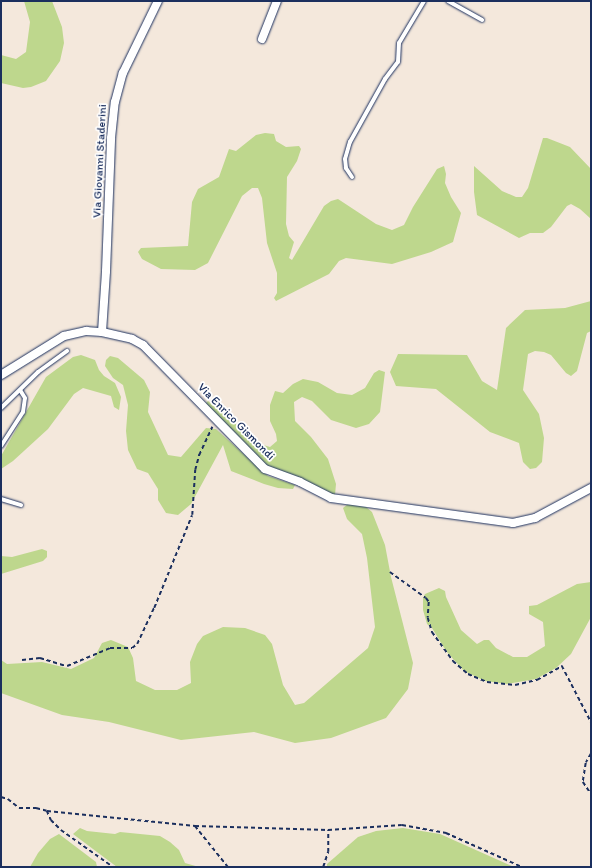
<!DOCTYPE html>
<html>
<head>
<meta charset="utf-8">
<style>
  body { margin:0 }
  #map { position:relative; width:592px; height:868px; overflow:hidden; background:#f4e8dc; font-family:Itim,sans-serif }
  div>[style] { position:absolute }
  [style*='--x'] { left:calc(var(--x)*1px); top:calc(var(--y)*1px); width:calc(var(--w)*1px); rotate:calc(var(--a)*1deg) }
  .green>* { inset:0; background:#bed78d }
  .path>* { height:1.5px; margin-top:-0.75px; transform-origin:0; background:repeating-linear-gradient(90deg,#1b2f5e 0 4px,transparent 0 7px) }
  .roads { filter:drop-shadow(0 0 1px #1b2f5e) drop-shadow(0 0 1px #1b2f5e) }
  .service>* { height:4px; margin:-2px; padding:0 2px; transform-origin:2px; border-radius:2px; background:#fff }
  .minor>* { height:8px; margin:-4px; padding:0 4px; transform-origin:4px; border-radius:4px; background:#fff }
  span { translate:-50% -50%; white-space:nowrap; text-align:center; line-height:1.15; -webkit-text-stroke:3.5px #fff; paint-order:stroke }
  .street-label { font-size:12px; color:#1b2f5e }
  .frame { position:absolute; inset:0; border:2px solid #1b2f5e; pointer-events:none }
</style>
</head>
<body>
<div id="map">
  <div class="green">
    <i style="clip-path:polygon(24px 1px,52px 1px,62px 27px,64px 43px,60px 61px,46px 81px,31px 87px,23px 88px,1px 83px,1px 55px,16px 59px,26px 52px,30px 22px)"></i>
    <i style="clip-path:polygon(265px 133px,274px 134px,276px 141px,286px 147px,299px 146px,301px 149px,297px 161px,287px 177px,286px 224px,289px 236px,294px 242px,289px 258px,292px 260px,324px 206px,331px 201px,338px 199px,376px 224px,392px 230px,404px 225px,413px 207px,437px 169px,444px 166px,446px 174px,445px 183px,451px 197px,461px 213px,453px 242px,431px 252px,392px 264px,346px 258px,339px 261px,329px 274px,276px 301px,274px 298px,277px 293px,277px 273px,267px 243px,262px 198px,258px 188px,252px 188px,242px 196px,208px 263px,195px 270px,161px 269px,142px 259px,138px 252px,141px 248px,188px 246px,192px 202px,198px 189px,219px 177px,229px 149px,236px 151px,256px 135px)"></i>
    <i style="clip-path:polygon(543px 138px,547px 138px,570px 147px,591px 169px,591px 219px,580px 209px,571px 204px,567px 206px,551px 227px,543px 233px,530px 233px,519px 238px,477px 215px,474px 192px,474px 166px,502px 191px,516px 197px,522px 197px,528px 188px)"></i>
    <i style="clip-path:polygon(591px 301px,591px 331px,587px 333px,577px 371px,571px 376px,566px 373px,551px 355px,544px 352px,535px 351px,528px 354px,523px 390px,539px 414px,544px 438px,542px 462px,536px 468px,530px 469px,523px 462px,519px 443px,490px 432px,436px 389px,396px 386px,390px 372px,398px 354px,467px 355px,482px 381px,497px 390px,506px 328px,525px 310px,565px 308px)"></i>
    <i style="clip-path:polygon(81px 355px,95px 360px,99px 370px,104px 376px,115px 383px,121px 397px,119px 410px,114px 407px,111px 396px,83px 388px,74px 394px,48px 429px,13px 461px,1px 469px,1px 456px,46px 377px,73px 357px)"></i>
    <i style="clip-path:polygon(110px 356px,118px 358px,144px 380px,150px 392px,148px 412px,168px 455px,181px 457px,206px 428px,216px 429px,268px 476px,295px 485px,293px 489px,278px 488px,264px 484px,231px 471px,223px 445px,191px 504px,178px 515px,166px 513px,158px 500px,158px 489px,148px 473px,137px 469px,128px 450px,126px 431px,128px 405px,123px 385px,113px 378px,105px 366px,106px 360px)"></i>
    <i style="clip-path:polygon(379px 370px,385px 372px,380px 412px,369px 424px,356px 428px,331px 420px,312px 401px,302px 397px,294px 402px,295px 421px,311px 437px,328px 459px,336px 484px,335px 495px,262px 463px,205px 404px,208px 401px,260px 444px,270px 447px,277px 441px,276px 434px,270px 421px,270px 405px,275px 391px,283px 393px,293px 384px,303px 379px,318px 382px,337px 393px,352px 395px,365px 388px,374px 373px)"></i>
    <i style="clip-path:polygon(348px 504px,366px 507px,372px 512px,385px 545px,391px 577px,413px 663px,408px 689px,386px 718px,331px 738px,295px 743px,254px 732px,181px 740px,109px 722px,62px 715px,1px 693px,1px 660px,7px 664px,42px 662px,71px 669px,94px 658px,102px 643px,111px 640px,128px 647px,133px 658px,136px 681px,155px 690px,177px 690px,191px 683px,190px 662px,197px 644px,203px 636px,223px 627px,245px 628px,265px 635px,272px 644px,283px 685px,295px 705px,304px 703px,368px 648px,375px 627px,367px 558px,362px 534px,347px 519px,343px 508px)"></i>
    <i style="clip-path:polygon(42px 549px,47px 551px,47px 557px,43px 561px,1px 574px,1px 556px,12px 557px)"></i>
    <i style="clip-path:polygon(591px 582px,591px 617px,571px 654px,556px 668px,536px 679px,507px 684px,485px 681px,464px 671px,446px 651px,432px 628px,427px 624px,423px 610px,423px 598px,425px 594px,439px 588px,445px 591px,446px 597px,461px 630px,477px 644px,484px 640px,489px 640px,496px 648px,513px 657px,527px 657px,545px 646px,543px 622px,529px 614px,529px 606px,537px 605px,577px 584px)"></i>
    <i style="clip-path:polygon(80px 828px,87px 831px,115px 834px,120px 832px,160px 836px,170px 842px,179px 850px,185px 863px,199px 867px,117px 867px,73px 834px)"></i>
    <i style="clip-path:polygon(403px 828px,440px 834px,514px 867px,327px 867px,327px 864px,358px 837px,376px 831px)"></i>
    <i style="clip-path:polygon(59px 834px,96px 862px,97px 867px,30px 867px,38px 853px,50px 839px)"></i>
  </div>
  <div class="path">
    <i style="--x:390;--y:572;--w:44;--a:35.8"></i>
    <i style="--x:426;--y:598;--w:5;--a:53"></i>
    <i style="--x:429;--y:602;--w:16;--a:94"></i>
    <i style="--x:428;--y:618;--w:15;--a:74"></i>
    <i style="--x:432;--y:632;--w:36;--a:54"></i>
    <i style="--x:453;--y:661;--w:20;--a:41"></i>
    <i style="--x:468;--y:674;--w:21;--a:23"></i>
    <i style="--x:487;--y:682;--w:28;--a:6"></i>
    <i style="--x:515;--y:685;--w:23;--a:-13"></i>
    <i style="--x:537;--y:680;--w:29;--a:-29"></i>
    <i style="--x:562;--y:666;--w:63;--a:62.6"></i>
    <i style="--x:22;--y:660;--w:18;--a:-6"></i>
    <i style="--x:40;--y:658;--w:28;--a:17"></i>
    <i style="--x:67;--y:666;--w:47;--a:-22.7"></i>
    <i style="--x:110;--y:648;--w:22;--a:0"></i>
    <i style="--x:132;--y:648;--w:6;--a:-39"></i>
    <i style="--x:137;--y:644;--w:40;--a:-65"></i>
    <i style="--x:154;--y:608;--w:100;--a:-67.8"></i>
    <i style="--x:192;--y:515;--w:45;--a:-86.2"></i>
    <i style="--x:195;--y:470;--w:16;--a:-75"></i>
    <i style="--x:199;--y:455;--w:31;--a:-65"></i>
    <i style="--x:591;--y:754;--w:10;--a:119"></i>
    <i style="--x:586;--y:763;--w:19;--a:99"></i>
    <i style="--x:583;--y:782;--w:14;--a:56"></i>
    <i style="--x:1;--y:797;--w:7;--a:16"></i>
    <i style="--x:8;--y:799;--w:14;--a:39"></i>
    <i style="--x:19;--y:808;--w:17;--a:0"></i>
    <i style="--x:36;--y:808;--w:11;--a:15"></i>
    <i style="--x:47;--y:811;--w:149;--a:5.8"></i>
    <i style="--x:195;--y:826;--w:133;--a:1.7"></i>
    <i style="--x:328;--y:830;--w:74;--a:-3.9"></i>
    <i style="--x:402;--y:825;--w:45;--a:10.3"></i>
    <i style="--x:446;--y:833;--w:83;--a:24.1"></i>
    <i style="--x:47;--y:811;--w:10;--a:66"></i>
    <i style="--x:51;--y:820;--w:14;--a:45"></i>
    <i style="--x:61;--y:830;--w:64;--a:35.4"></i>
    <i style="--x:195;--y:826;--w:53;--a:51.2"></i>
    <i style="--x:323;--y:867;--w:16;--a:-72"></i>
    <i style="--x:328;--y:852;--w:22;--a:-90"></i>
  </div>
  <div class="roads">
    <div class="service">
      <i style="--x:448;--y:1;--w:39;--a:29"></i>
      <i style="--x:352;--y:177;--w:11;--a:-124"></i>
      <i style="--x:346;--y:168;--w:9;--a:-96"></i>
      <i style="--x:345;--y:159;--w:18;--a:-74"></i>
      <i style="--x:350;--y:142;--w:72;--a:-60.9"></i>
      <i style="--x:385;--y:79;--w:21;--a:-53"></i>
      <i style="--x:398;--y:62;--w:19;--a:-87"></i>
      <i style="--x:399;--y:43;--w:49;--a:-59.2"></i>
      <i style="--x:1;--y:408;--w:52;--a:-44.2"></i>
      <i style="--x:38;--y:372;--w:36;--a:-36"></i>
      <i style="--x:1;--y:446;--w:40;--a:-57.1"></i>
      <i style="--x:23;--y:412;--w:14;--a:-82"></i>
      <i style="--x:25;--y:398;--w:9;--a:-122"></i>
      <i style="--x:1;--y:499;--w:21;--a:17"></i>
    </div>
    <div class="minor">
      <i style="--x:262;--y:39;--w:41;--a:-68.5"></i>
      <i style="--x:102;--y:332;--w:61;--a:-86.2"></i>
      <i style="--x:106;--y:271;--w:133;--a:-87.8"></i>
      <i style="--x:111;--y:138;--w:36;--a:-84"></i>
      <i style="--x:115;--y:102;--w:30;--a:-75"></i>
      <i style="--x:123;--y:73;--w:80;--a:-64.1"></i>
      <i style="--x:1;--y:375;--w:74;--a:-31.8"></i>
      <i style="--x:64;--y:336;--w:23;--a:-13"></i>
      <i style="--x:86;--y:331;--w:16;--a:4"></i>
      <i style="--x:102;--y:332;--w:31;--a:13"></i>
      <i style="--x:132;--y:339;--w:13;--a:29"></i>
      <i style="--x:143;--y:345;--w:174;--a:45.5"></i>
      <i style="--x:265;--y:469;--w:37;--a:20"></i>
      <i style="--x:300;--y:482;--w:35;--a:27"></i>
      <i style="--x:331;--y:498;--w:184;--a:7.8"></i>
      <i style="--x:513;--y:523;--w:23;--a:-13"></i>
      <i style="--x:535;--y:518;--w:64;--a:-28.2"></i>
    </div>
  </div>
  <div class="street-label">
    <span style="left:100px;top:161px;rotate:-87deg">Via Giovanni Staderini</span>
    <span style="left:236px;top:422px;rotate:45deg">Via Enrico Gismondi</span>
  </div>
  <div class="frame"></div>
</div>
</body>
</html>
